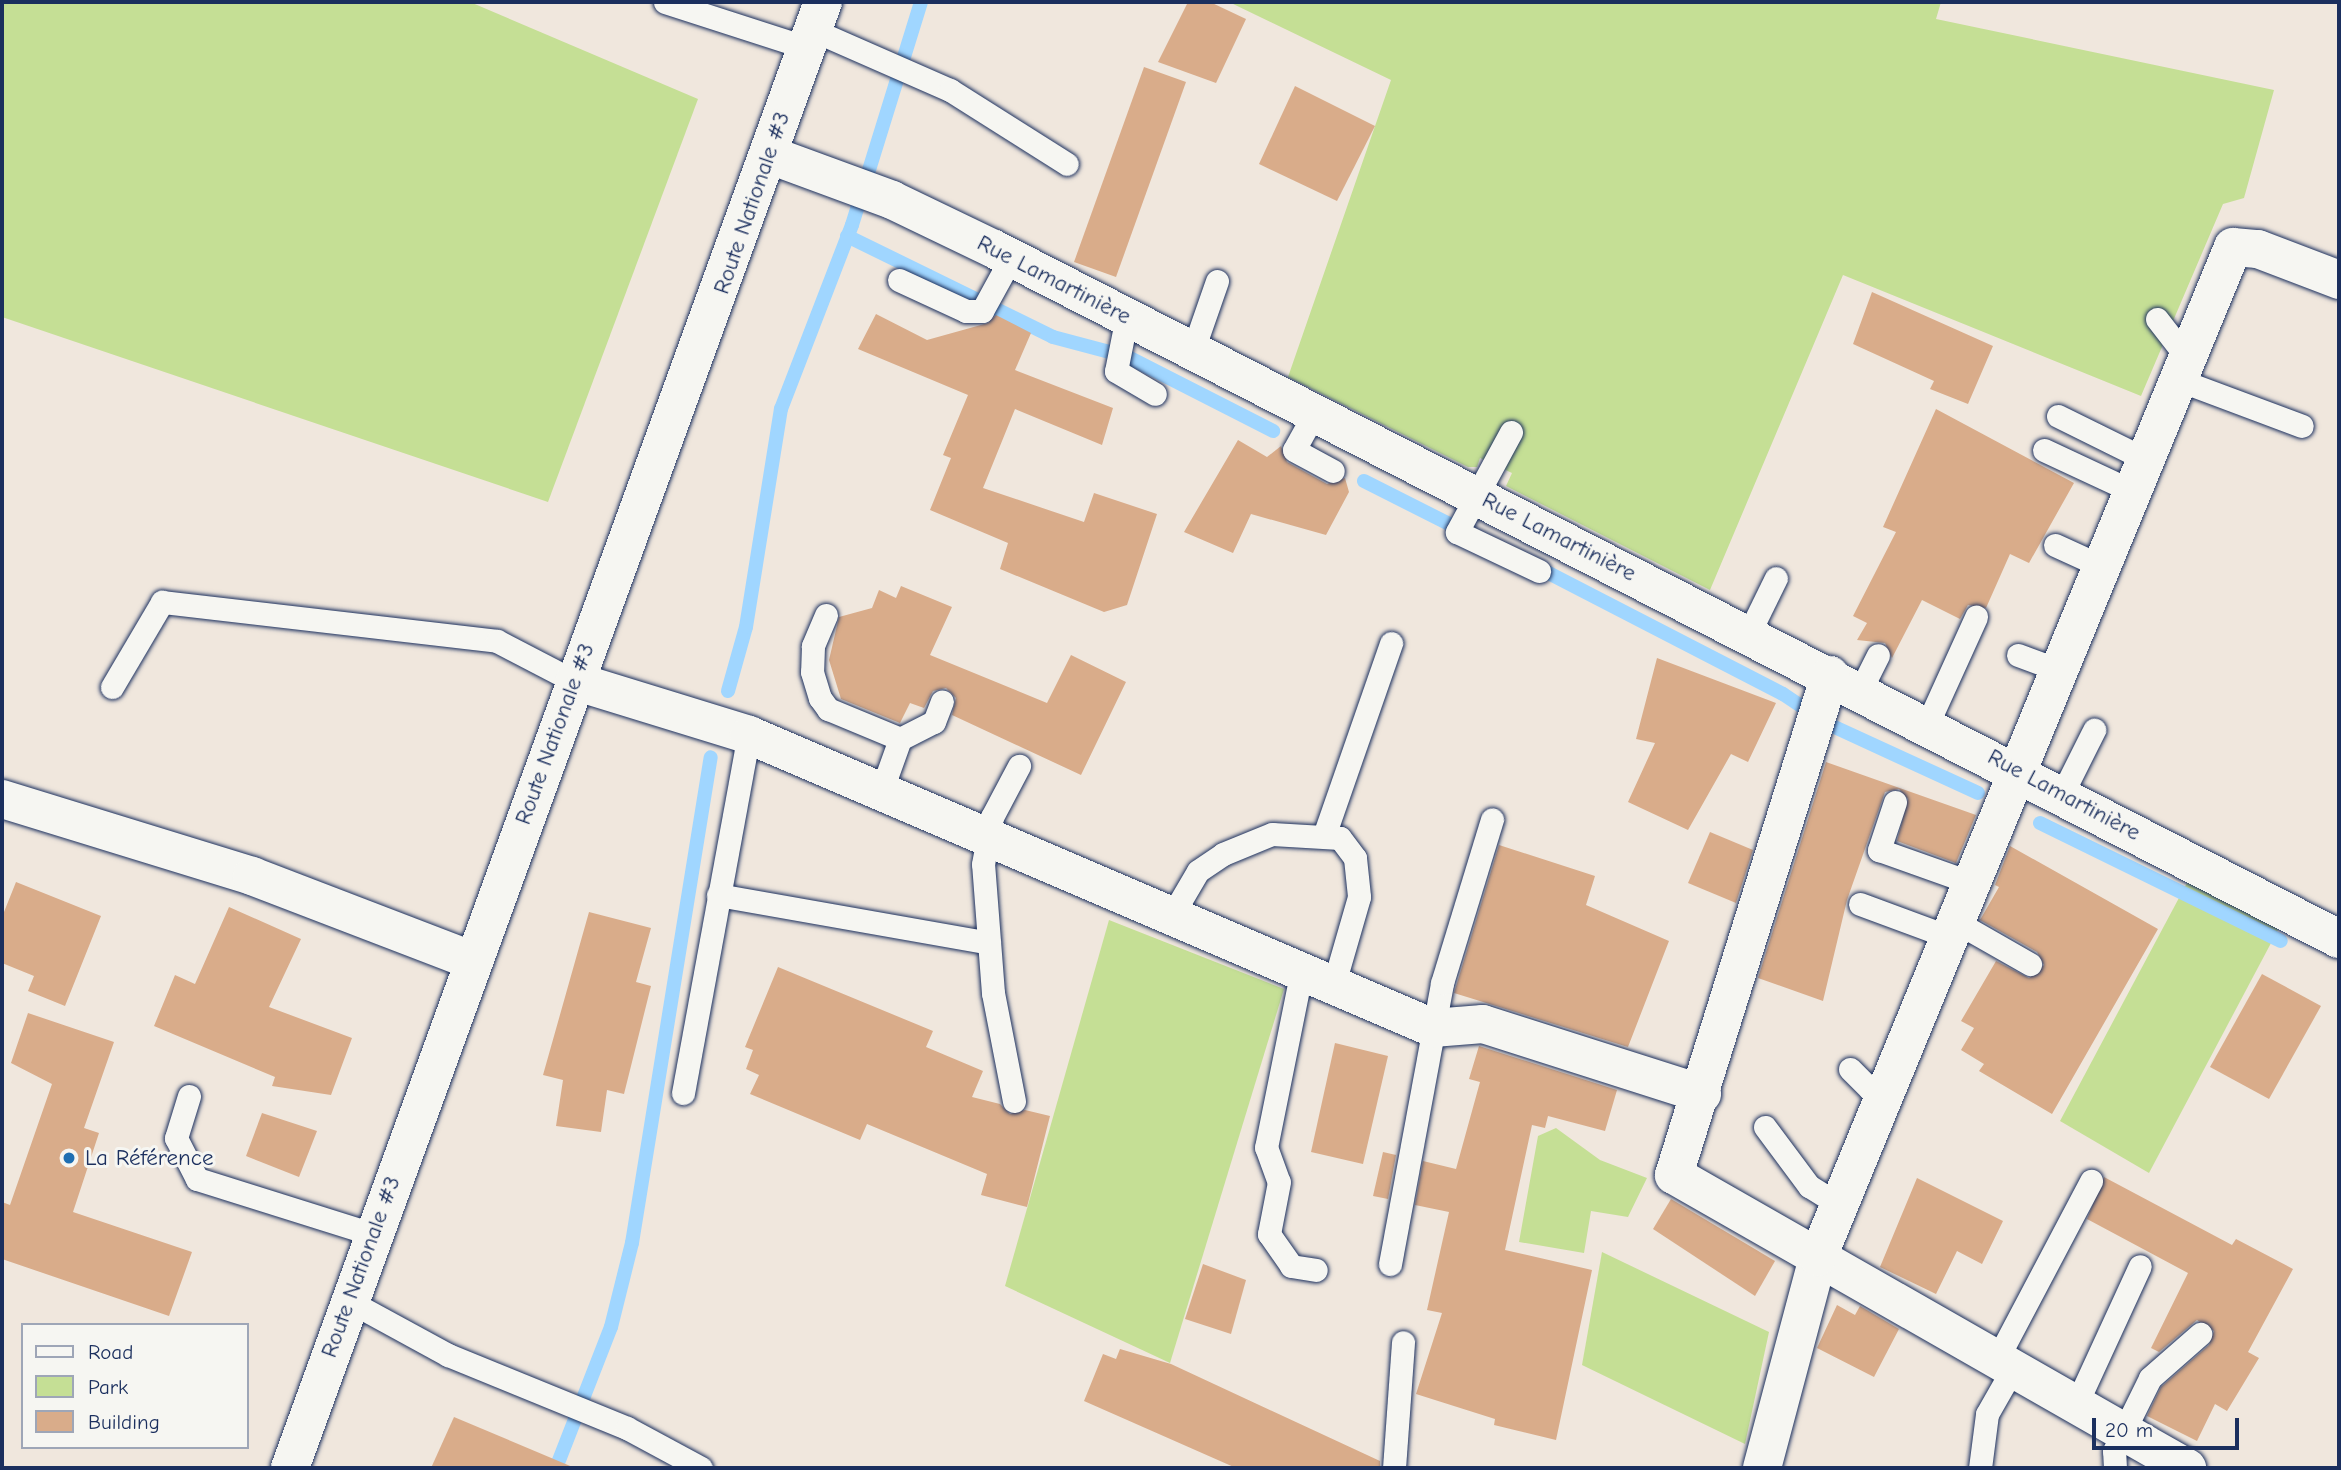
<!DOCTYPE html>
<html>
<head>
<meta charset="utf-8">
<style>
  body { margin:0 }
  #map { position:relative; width:2341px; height:1470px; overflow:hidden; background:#f0e7dd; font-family:"Comic Neue",sans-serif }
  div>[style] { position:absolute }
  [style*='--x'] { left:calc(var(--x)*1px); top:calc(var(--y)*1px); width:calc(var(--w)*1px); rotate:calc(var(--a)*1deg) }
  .green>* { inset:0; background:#c5df95 }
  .stream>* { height:14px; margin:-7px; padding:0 7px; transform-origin:7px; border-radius:7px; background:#a0d6ff }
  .building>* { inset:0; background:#d9ac8a }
  .roads { filter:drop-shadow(0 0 2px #1b2f5e) drop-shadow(0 0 2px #1b2f5e) }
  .lane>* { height:23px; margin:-11.5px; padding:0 11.5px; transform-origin:11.5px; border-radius:11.5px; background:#f6f6f2 }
  .street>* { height:38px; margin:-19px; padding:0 19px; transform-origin:19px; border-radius:19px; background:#f6f6f2 }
  .primary>* { height:38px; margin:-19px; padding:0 19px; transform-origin:19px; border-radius:19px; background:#f6f6f2 }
  .dots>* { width:19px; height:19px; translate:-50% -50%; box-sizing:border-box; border:4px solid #f6f6f2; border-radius:50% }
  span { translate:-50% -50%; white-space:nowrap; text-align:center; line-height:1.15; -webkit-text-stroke:6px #f6f6f2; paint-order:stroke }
  .street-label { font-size:23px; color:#1b2f5e }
  .poi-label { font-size:23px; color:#1b2f5e }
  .left { translate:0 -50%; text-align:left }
  .frame { position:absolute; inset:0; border:4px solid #1b2f5e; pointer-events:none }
  .legend { position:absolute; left:21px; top:1323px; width:228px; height:126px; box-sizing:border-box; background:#f6f6f2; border:2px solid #9ea6b7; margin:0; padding:9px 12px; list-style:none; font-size:21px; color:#1b2f5e }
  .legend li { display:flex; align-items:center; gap:14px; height:35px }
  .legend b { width:35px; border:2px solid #9ea6b7 }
  .scale { position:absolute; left:2092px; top:1418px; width:147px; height:32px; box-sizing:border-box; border:4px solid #1b2f5e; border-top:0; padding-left:9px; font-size:21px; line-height:24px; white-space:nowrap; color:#1b2f5e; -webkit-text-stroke:5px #f6f6f2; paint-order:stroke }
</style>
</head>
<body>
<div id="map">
  <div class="green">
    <i style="clip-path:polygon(2px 2px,470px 2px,698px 99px,548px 502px,2px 317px)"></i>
    <i style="clip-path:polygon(1229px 2px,1941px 2px,1936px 19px,2274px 90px,2244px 198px,2223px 204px,2141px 396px,1843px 275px,1710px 590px,1506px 486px,1512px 473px,1480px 458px,1477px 467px,1468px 467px,1288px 377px,1391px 80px)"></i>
    <i style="clip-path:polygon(2188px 881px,2279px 928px,2149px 1173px,2060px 1121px)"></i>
    <i style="clip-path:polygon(1109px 920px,1284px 989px,1170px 1363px,1005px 1286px)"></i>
    <i style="clip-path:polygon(1556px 1128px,1600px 1160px,1647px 1178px,1628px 1217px,1591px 1211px,1584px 1253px,1519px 1242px,1538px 1136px)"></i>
    <i style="clip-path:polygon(1602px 1252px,1769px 1332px,1745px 1444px,1582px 1365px)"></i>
  </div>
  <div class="stream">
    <i style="--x:847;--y:236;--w:229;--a:26.1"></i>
    <i style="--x:1053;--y:337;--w:78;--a:14.9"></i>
    <i style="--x:1128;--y:357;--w:163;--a:27"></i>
    <i style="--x:1364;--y:481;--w:111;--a:26.8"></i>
    <i style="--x:1535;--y:566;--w:279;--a:27.3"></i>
    <i style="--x:1783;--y:694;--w:54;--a:33.7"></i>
    <i style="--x:1828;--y:724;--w:165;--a:24.7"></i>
    <i style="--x:728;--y:691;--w:66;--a:-74.3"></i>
    <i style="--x:746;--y:627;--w:221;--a:-80.9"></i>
    <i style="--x:781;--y:409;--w:197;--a:-68.9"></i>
    <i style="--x:852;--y:225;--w:233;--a:-72.8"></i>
    <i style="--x:2040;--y:823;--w:268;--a:26.1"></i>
    <i style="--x:556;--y:1468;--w:151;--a:-68.7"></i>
    <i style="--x:611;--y:1327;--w:87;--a:-76"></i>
    <i style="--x:632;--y:1243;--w:492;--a:-80.8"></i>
  </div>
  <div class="building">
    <i style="clip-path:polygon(1188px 2px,1210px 2px,1246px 19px,1216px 83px,1158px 62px)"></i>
    <i style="clip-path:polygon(1144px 67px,1186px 82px,1116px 277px,1074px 262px)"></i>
    <i style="clip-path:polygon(1295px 86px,1375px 126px,1337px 201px,1259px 164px)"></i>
    <i style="clip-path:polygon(1872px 292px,1993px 346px,1968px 404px,1930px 389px,1934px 381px,1853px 344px)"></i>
    <i style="clip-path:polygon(876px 314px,927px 340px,988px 323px,996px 315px,1031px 333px,1015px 370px,1113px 408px,1102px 445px,1015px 409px,983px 488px,1084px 522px,1094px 493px,1157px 514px,1127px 605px,1104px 612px,1000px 569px,1008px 543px,930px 510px,951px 458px,943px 455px,968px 395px,858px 349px)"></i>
    <i style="clip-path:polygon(1936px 409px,2074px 483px,2029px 563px,2010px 554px,1986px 608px,1968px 605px,1960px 619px,1922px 600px,1892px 658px,1885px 643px,1857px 640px,1867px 623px,1853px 616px,1896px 532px,1883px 527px)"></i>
    <i style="clip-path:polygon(1238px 440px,1267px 457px,1281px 446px,1287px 462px,1327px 484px,1345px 478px,1349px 492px,1326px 535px,1251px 514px,1233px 553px,1184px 532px)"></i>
    <i style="clip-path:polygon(901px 586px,952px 607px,930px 655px,1047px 703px,1071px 655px,1126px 682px,1081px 775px,952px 715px,956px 698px,946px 688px,933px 691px,924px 708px,910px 703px,900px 723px,841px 699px,829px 660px,839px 617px,872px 608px,879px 590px,896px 598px)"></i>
    <i style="clip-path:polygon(1657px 658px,1776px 703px,1748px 762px,1731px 754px,1688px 830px,1628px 802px,1655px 743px,1636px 739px)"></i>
    <i style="clip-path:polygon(1826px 762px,1976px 815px,1956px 863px,1897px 841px,1908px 799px,1899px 789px,1885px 792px,1847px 900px,1823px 1001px,1758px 978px)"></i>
    <i style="clip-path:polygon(1710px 832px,1753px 850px,1736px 903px,1688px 883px)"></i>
    <i style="clip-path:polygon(1499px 845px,1595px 876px,1586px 905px,1669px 941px,1628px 1047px,1454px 993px)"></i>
    <i style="clip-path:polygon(2010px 846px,2158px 929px,2052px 1114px,1979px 1071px,1984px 1064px,1961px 1050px,1974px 1028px,1961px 1021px,1996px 961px,2029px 978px,2044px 965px,2037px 952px,1980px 920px,1999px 887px,1995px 885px)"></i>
    <i style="clip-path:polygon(16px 882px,101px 916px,65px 1006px,28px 991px,34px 976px,2px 963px,2px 917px)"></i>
    <i style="clip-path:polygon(229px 907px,301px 939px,269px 1007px,352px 1038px,331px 1095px,272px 1086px,275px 1077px,154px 1026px,175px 975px,195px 984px)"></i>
    <i style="clip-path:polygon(589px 912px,651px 928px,636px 982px,651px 986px,624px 1094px,607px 1090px,601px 1132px,556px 1126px,563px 1080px,543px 1075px)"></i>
    <i style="clip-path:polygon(778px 967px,933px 1031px,926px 1047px,983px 1071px,972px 1097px,1000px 1104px,1010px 1114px,1025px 1110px,1050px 1116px,1027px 1207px,981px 1195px,987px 1174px,867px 1124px,860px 1140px,750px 1094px,759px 1075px,746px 1069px,753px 1050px,745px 1047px)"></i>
    <i style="clip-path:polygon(2262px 974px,2321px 1006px,2269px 1099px,2210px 1067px)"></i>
    <i style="clip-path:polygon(28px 1013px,114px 1042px,84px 1128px,99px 1133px,73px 1212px,192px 1252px,169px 1316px,2px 1259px,2px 1202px,10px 1205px,52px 1084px,11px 1063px)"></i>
    <i style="clip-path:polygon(1335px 1043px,1388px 1056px,1363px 1164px,1311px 1152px)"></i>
    <i style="clip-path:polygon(1479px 1046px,1617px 1090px,1605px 1131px,1548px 1116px,1545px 1128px,1532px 1125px,1505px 1250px,1592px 1270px,1556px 1440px,1494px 1425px,1495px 1419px,1416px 1394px,1442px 1313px,1427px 1310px,1449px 1212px,1415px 1205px,1423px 1161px,1456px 1169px,1480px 1082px,1469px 1079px)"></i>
    <i style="clip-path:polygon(262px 1113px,317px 1131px,299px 1177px,246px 1156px)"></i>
    <i style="clip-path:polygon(1383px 1152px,1396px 1155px,1388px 1199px,1373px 1196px)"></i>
    <i style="clip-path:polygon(2104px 1177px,2232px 1245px,2236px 1239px,2293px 1269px,2248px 1352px,2259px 1358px,2227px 1411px,2215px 1404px,2197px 1441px,2147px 1416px,2161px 1387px,2209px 1345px,2214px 1331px,2197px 1320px,2159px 1352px,2151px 1348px,2188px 1273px,2087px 1219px)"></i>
    <i style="clip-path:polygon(1917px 1178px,2003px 1221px,1982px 1264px,1957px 1251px,1936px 1294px,1880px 1267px)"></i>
    <i style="clip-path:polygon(1671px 1199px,1775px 1261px,1755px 1296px,1653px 1229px)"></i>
    <i style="clip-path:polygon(1203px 1264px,1246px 1280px,1231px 1334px,1185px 1319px)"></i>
    <i style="clip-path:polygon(1837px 1305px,1855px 1315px,1860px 1306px,1899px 1329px,1874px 1377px,1817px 1348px)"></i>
    <i style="clip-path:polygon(1120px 1349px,1171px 1364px,1380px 1461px,1380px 1468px,1236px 1468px,1084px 1401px,1103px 1354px,1116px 1359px)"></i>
    <i style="clip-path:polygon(454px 1417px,575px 1468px,431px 1468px)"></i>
  </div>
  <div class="roads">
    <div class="lane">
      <i style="--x:665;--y:2;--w:149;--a:17.9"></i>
      <i style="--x:813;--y:30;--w:150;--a:23.7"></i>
      <i style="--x:950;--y:90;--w:138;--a:32.3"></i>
      <i style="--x:899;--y:280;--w:74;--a:24.8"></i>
      <i style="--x:966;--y:311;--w:16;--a:0"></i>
      <i style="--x:982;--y:311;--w:60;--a:-61.3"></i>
      <i style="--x:1127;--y:316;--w:56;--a:101.3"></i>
      <i style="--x:1116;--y:371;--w:45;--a:30.5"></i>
      <i style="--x:2157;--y:319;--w:51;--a:52.2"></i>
      <i style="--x:1193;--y:350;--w:73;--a:-70.8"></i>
      <i style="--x:2179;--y:380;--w:131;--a:20.5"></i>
      <i style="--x:1315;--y:412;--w:43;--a:118.9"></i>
      <i style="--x:1294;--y:450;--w:44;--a:28.3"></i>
      <i style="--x:2058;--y:416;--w:99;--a:26.3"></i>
      <i style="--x:1511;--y:432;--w:114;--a:118.4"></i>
      <i style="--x:1457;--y:532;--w:91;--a:25.4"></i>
      <i style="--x:2044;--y:450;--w:99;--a:25"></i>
      <i style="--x:2055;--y:545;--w:53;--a:24.6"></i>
      <i style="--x:826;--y:615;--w:34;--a:113"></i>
      <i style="--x:813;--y:646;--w:26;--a:92"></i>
      <i style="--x:812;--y:672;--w:27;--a:73"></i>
      <i style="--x:820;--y:698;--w:14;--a:54"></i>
      <i style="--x:828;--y:709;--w:78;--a:22.6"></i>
      <i style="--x:1749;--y:633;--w:61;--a:-63.9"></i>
      <i style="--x:2018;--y:655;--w:46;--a:20.4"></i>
      <i style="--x:112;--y:687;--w:99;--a:-59.5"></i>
      <i style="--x:162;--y:602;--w:337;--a:6.6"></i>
      <i style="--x:497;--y:641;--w:87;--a:27.5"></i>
      <i style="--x:1860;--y:691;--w:40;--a:-63.4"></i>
      <i style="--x:1927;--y:725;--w:119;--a:-65.6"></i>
      <i style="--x:881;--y:792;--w:56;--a:-70.3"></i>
      <i style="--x:900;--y:739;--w:38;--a:-27"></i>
      <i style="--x:934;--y:722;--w:22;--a:-69"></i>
      <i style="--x:2062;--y:794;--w:72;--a:-63.4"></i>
      <i style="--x:1895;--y:802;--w:51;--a:108.4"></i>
      <i style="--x:1879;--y:850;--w:102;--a:19.5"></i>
      <i style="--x:1325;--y:833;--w:201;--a:-70.8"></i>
      <i style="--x:718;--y:895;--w:275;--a:10"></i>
      <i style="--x:1860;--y:904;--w:98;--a:20.3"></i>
      <i style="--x:1171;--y:917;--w:53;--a:-59.6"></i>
      <i style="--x:1198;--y:871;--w:30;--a:-34"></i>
      <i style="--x:1223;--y:854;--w:53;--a:-22.2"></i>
      <i style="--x:1272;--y:834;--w:68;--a:3.4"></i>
      <i style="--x:1340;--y:838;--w:25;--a:53"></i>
      <i style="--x:1355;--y:858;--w:39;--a:84"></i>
      <i style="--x:1359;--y:897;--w:94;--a:106.1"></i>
      <i style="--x:1958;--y:923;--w:83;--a:29.7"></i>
      <i style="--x:1301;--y:974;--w:177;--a:101.4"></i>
      <i style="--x:1266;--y:1147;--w:37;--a:70"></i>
      <i style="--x:1279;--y:1182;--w:53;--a:100.9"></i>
      <i style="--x:1269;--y:1234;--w:39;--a:55"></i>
      <i style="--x:1291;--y:1266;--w:25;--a:9"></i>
      <i style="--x:1850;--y:1069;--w:28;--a:45"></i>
      <i style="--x:1870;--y:1089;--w:17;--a:17"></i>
      <i style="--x:683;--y:1093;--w:364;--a:-79.6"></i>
      <i style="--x:189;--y:1096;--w:44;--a:107.2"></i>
      <i style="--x:176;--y:1138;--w:46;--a:62.9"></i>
      <i style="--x:197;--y:1179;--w:183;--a:17.4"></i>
      <i style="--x:1014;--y:1101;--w:110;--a:-101"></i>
      <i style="--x:993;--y:993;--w:129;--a:-94.4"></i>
      <i style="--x:983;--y:864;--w:48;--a:-79.2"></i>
      <i style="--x:992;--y:817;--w:58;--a:-62.1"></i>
      <i style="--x:1765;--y:1127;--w:74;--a:53.3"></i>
      <i style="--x:1809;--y:1186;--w:36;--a:32"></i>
      <i style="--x:1390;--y:1264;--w:286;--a:-79.5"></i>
      <i style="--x:1442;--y:983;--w:171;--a:-73"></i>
      <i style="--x:349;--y:1301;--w:113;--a:28.6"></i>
      <i style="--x:448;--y:1355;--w:193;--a:22.2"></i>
      <i style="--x:627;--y:1428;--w:84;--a:28.4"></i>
      <i style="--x:1995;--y:1363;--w:206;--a:-62.2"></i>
      <i style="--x:2075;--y:1407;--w:155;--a:-65.3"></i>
      <i style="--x:1394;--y:1468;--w:126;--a:-85.9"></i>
      <i style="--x:1980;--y:1468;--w:54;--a:-82.6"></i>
      <i style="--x:1987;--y:1414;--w:48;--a:-60.3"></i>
      <i style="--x:2115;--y:1468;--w:17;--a:-93"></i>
      <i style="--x:2114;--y:1451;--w:81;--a:-63.7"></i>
      <i style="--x:2150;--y:1378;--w:67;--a:-41.3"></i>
    </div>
    <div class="street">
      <i style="--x:770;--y:155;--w:130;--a:20.2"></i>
      <i style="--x:892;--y:200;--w:113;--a:25.7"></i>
      <i style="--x:994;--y:249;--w:1512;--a:27.16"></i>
      <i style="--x:1830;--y:675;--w:524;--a:107.33"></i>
      <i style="--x:1674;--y:1175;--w:591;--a:29.73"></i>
      <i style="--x:574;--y:681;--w:183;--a:17.1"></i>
      <i style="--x:749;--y:735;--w:744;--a:23.19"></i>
      <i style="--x:1433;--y:1028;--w:50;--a:-4.6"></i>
      <i style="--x:1483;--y:1024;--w:230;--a:17.7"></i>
      <i style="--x:2;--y:799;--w:262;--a:17.1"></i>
      <i style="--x:252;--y:876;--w:235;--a:21"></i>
      <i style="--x:1762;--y:1468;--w:218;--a:-75.1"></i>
      <i style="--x:1818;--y:1257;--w:1092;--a:-67.66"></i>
      <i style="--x:2233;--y:247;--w:25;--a:5"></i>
      <i style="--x:2258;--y:249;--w:87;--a:20.9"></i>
    </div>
    <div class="primary">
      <i style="--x:290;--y:1468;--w:1560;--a:-70.02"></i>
    </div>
  </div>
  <div class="dots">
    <i style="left:69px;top:1158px;background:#1f6fb2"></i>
  </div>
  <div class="street-label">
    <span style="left:752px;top:203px;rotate:-71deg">Route Nationale #3</span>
    <span style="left:1054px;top:280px;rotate:27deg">Rue Lamartinière</span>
    <span style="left:1559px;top:537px;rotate:27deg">Rue Lamartinière</span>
    <span style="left:555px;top:734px;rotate:-70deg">Route Nationale #3</span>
    <span style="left:2064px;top:795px;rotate:28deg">Rue Lamartinière</span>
    <span style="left:361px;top:1267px;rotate:-70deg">Route Nationale #3</span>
  </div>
  <div class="poi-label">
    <span class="left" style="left:85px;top:1158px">La Référence</span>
  </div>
  <div class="frame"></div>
  <ul class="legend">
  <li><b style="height:9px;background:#f6f6f2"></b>Road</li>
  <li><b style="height:19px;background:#c5df95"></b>Park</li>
  <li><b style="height:19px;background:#d9ac8a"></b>Building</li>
  </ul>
  <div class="scale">20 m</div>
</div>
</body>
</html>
